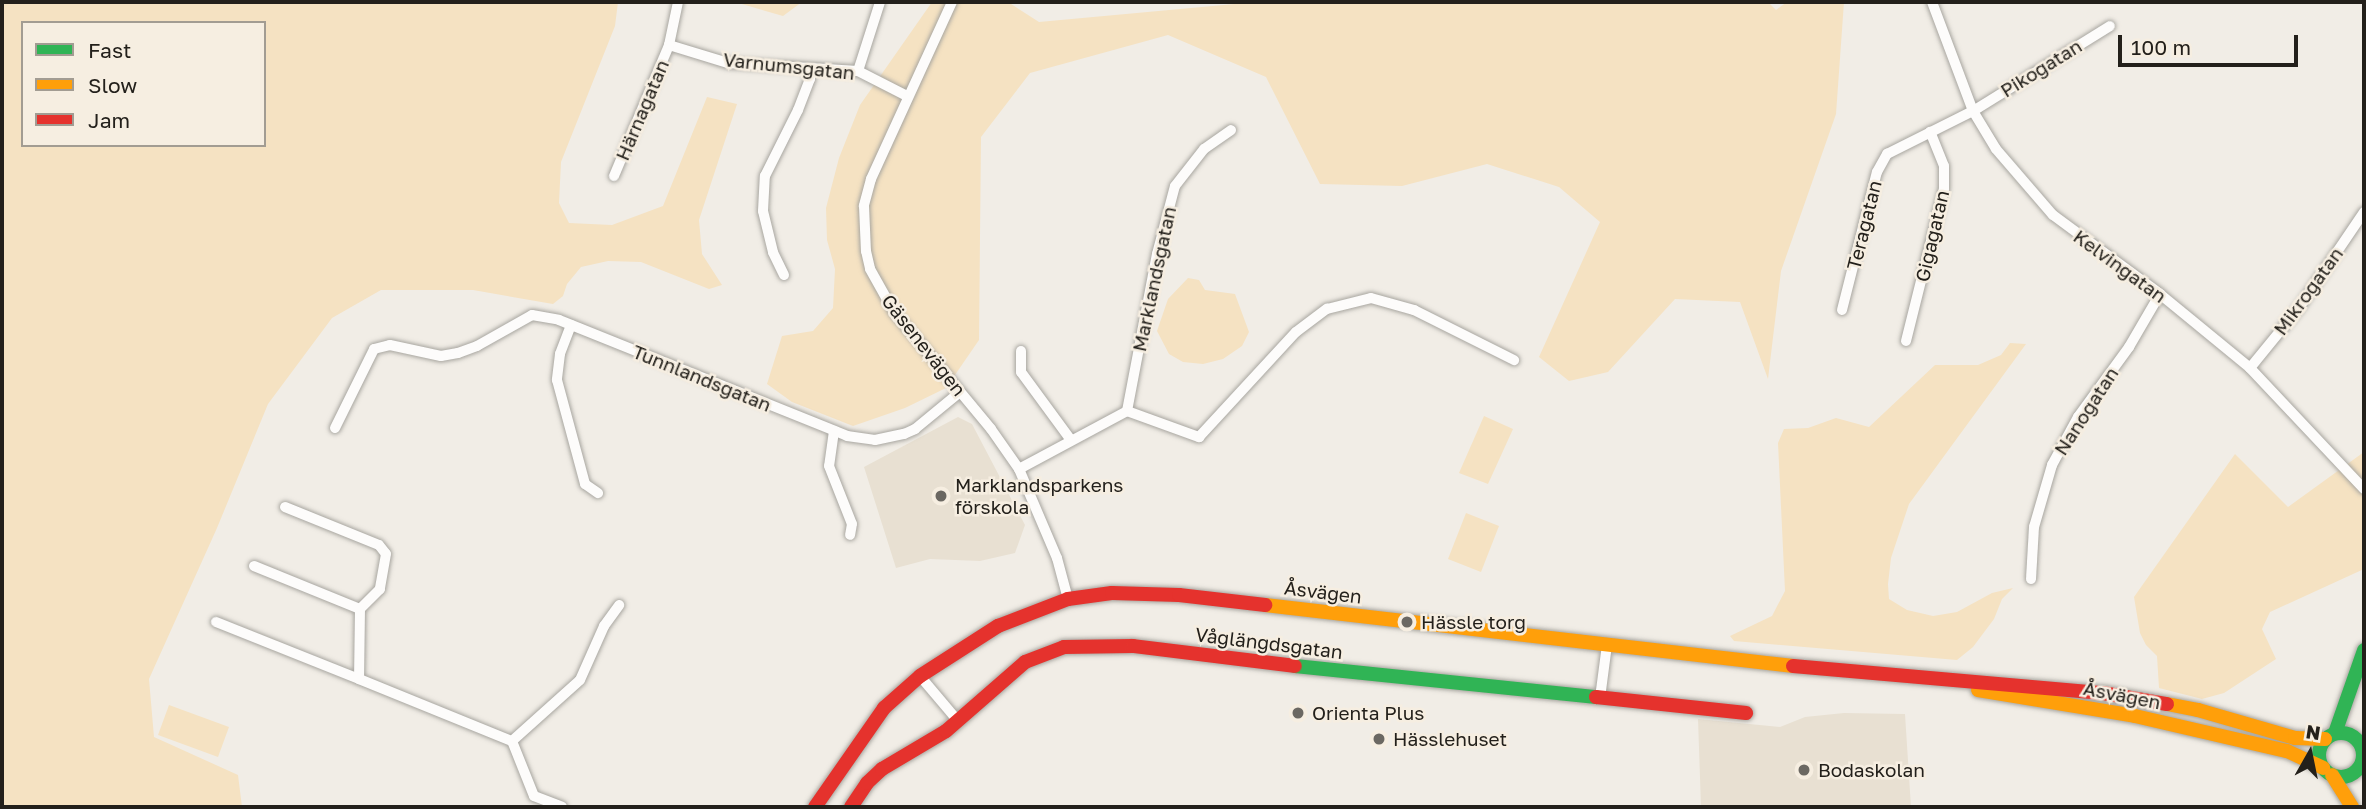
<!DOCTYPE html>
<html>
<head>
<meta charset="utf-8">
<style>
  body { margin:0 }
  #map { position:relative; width:2366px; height:809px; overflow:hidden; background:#f1ede6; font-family:"Golos Text",sans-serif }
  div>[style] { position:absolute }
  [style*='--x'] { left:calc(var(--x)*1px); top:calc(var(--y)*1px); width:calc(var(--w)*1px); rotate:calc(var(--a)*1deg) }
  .built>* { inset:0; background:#e8e0d2 }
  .green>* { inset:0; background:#f5e2c2 }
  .roads { filter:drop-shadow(0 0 2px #a8a6a0) drop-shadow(0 0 2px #a8a6a0) }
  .street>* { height:10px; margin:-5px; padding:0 5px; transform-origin:5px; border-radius:5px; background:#fdfcfb }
  .fast>* { height:14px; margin:-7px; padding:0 7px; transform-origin:7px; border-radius:7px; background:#30b455 }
  .fast>.ring { margin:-7px; padding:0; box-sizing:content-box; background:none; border:14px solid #30b455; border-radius:50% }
  .slow>* { height:14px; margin:-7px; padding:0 7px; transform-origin:7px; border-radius:7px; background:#ff9f0a }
  .jam>* { height:14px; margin:-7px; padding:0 7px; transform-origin:7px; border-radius:7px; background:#e5322d }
  .dots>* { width:19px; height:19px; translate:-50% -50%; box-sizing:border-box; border:4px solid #f6eee1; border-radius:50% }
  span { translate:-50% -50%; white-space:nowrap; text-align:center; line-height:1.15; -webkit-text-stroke:5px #f6eee1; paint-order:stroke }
  .street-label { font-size:19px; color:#23201b }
  .poi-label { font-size:19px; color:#23201b }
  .left { translate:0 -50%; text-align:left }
  .frame { position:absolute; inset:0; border:4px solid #23201b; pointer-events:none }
  .legend { position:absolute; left:21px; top:21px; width:245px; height:126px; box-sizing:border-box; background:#f6eee1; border:2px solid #a29c92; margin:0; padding:9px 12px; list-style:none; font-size:21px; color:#23201b }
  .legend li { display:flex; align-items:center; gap:14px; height:35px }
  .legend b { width:35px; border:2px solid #a29c92 }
  .north { position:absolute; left:2275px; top:718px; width:70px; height:70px; -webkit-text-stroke:5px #f6eee1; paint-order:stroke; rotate:9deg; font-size:19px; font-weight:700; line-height:28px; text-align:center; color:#23201b }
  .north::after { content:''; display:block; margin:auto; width:24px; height:32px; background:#23201b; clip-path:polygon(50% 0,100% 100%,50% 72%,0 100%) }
  .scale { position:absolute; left:2118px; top:35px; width:180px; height:32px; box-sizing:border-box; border:4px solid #23201b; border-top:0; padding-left:9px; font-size:21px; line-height:24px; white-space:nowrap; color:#23201b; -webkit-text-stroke:5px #f6eee1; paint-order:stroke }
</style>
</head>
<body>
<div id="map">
  <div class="built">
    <i style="clip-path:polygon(958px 417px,972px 424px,1025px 525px,1015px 553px,980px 561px,930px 559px,896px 568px,864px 467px)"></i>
    <i style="clip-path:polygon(1844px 713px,1905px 714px,1911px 807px,1701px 807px,1698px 719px,1780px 727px,1805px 717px)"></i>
  </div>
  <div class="green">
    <i style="clip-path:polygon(evenodd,2px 2px,618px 2px,615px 26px,561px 162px,559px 203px,569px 223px,612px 225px,663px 206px,707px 97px,737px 104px,699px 220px,702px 254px,722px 285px,709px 289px,641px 262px,608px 261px,581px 267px,567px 284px,563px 296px,553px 304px,473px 290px,381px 290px,332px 318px,268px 404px,217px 528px,149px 679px,154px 737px,238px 775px,242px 807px,2px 807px,2px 2px,23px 23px,264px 23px,264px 145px,23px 145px,23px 23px)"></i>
    <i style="clip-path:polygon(735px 2px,802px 2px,783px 16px)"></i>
    <i style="clip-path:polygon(932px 2px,1008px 2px,1039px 22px,1256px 2px,1768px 2px,1776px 10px,1787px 2px,1844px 2px,1836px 114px,1781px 271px,1768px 379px,1740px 302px,1675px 299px,1608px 372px,1569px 381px,1539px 357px,1600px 222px,1559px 187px,1487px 164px,1402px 186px,1320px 184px,1266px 77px,1168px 35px,1030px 73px,981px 137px,979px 340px,946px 388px,905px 408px,853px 426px,792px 402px,767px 384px,782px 336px,813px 331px,833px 308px,835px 269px,827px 240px,826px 208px,839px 158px,860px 105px)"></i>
    <i style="clip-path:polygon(1188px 278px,1199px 280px,1205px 290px,1235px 294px,1249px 332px,1242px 346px,1223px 359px,1203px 364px,1183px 362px,1169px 354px,1157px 331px,1168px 299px)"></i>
    <i style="clip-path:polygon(2010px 343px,2026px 344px,1909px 504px,1891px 558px,1888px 584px,1889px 599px,1907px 610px,1933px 616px,1957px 612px,1992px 593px,2013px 588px,2002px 599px,1994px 619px,1973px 647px,1957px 660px,1734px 641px,1730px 636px,1772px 616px,1785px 591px,1778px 443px,1784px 429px,1808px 428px,1836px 418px,1869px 427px,1935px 365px,1978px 365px,2001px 355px)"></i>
    <i style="clip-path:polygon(1484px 416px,1513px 429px,1488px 484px,1459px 473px)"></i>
    <i style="clip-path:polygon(2364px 452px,2364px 569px,2270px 612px,2262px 629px,2276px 659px,2224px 693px,2202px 699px,2159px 688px,2157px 656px,2146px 645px,2140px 633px,2134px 597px,2235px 454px,2288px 507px)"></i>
    <i style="clip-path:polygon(1466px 513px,1499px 526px,1481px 572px,1448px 559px)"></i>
    <i style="clip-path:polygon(169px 705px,229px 727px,218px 757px,158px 735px)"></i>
  </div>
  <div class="roads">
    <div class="street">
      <i style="--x:678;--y:2;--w:44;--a:101.8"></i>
      <i style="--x:669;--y:45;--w:62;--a:17"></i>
      <i style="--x:728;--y:63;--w:130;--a:3.5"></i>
      <i style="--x:858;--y:71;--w:55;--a:27"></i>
      <i style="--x:952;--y:2;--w:195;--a:114.6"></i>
      <i style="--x:871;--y:179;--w:28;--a:105"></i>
      <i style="--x:864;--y:206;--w:45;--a:87.5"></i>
      <i style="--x:866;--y:251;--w:18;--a:77"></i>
      <i style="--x:870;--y:269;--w:49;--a:60.8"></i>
      <i style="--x:894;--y:312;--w:152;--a:50.3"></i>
      <i style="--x:991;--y:429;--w:49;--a:55"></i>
      <i style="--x:1019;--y:469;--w:97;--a:66.9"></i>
      <i style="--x:1057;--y:558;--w:42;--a:75"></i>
      <i style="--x:1932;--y:2;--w:116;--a:69.4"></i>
      <i style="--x:1973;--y:111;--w:44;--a:58.8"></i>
      <i style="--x:1996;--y:149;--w:87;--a:49.2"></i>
      <i style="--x:2053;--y:215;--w:133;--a:36.4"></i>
      <i style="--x:2160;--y:294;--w:117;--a:39.4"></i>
      <i style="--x:2250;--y:368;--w:166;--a:46.7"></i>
      <i style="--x:858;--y:71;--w:72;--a:-72.3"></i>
      <i style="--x:614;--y:176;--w:142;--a:-67.2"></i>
      <i style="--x:784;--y:275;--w:25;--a:-116"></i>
      <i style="--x:773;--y:252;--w:42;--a:-103.7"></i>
      <i style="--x:763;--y:211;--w:35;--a:-87"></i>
      <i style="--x:765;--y:176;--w:74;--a:-63.4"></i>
      <i style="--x:798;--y:110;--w:33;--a:-69"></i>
      <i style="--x:810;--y:79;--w:9;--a:-90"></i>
      <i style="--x:1842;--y:310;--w:142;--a:-75.8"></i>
      <i style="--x:1877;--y:172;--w:21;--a:-61"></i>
      <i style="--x:1887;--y:154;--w:96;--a:-26.6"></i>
      <i style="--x:1973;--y:111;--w:161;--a:-31.8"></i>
      <i style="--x:571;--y:325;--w:31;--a:111"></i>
      <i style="--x:560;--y:354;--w:26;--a:97"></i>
      <i style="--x:557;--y:380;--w:108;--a:74.9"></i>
      <i style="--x:585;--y:484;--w:16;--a:35"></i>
      <i style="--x:1906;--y:341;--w:157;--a:-76"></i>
      <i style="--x:1944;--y:189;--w:23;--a:-90"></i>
      <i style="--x:1944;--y:166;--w:37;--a:-112"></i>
      <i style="--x:1021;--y:351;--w:21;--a:90"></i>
      <i style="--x:1021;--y:372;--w:84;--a:53.7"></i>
      <i style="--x:2250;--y:368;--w:77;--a:-50.8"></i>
      <i style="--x:2299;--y:308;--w:116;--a:-55.9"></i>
      <i style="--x:1127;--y:411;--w:160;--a:-79.2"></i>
      <i style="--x:1157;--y:254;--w:70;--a:-75.2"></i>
      <i style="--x:1175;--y:186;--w:47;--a:-51.9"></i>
      <i style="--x:1204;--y:149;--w:33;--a:-35"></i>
      <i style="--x:335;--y:428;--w:88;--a:-63.7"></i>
      <i style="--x:374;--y:349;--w:16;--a:-14"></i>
      <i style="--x:390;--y:345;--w:52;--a:12.2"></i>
      <i style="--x:441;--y:356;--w:17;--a:-10"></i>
      <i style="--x:458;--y:353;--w:20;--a:-20"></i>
      <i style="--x:477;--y:346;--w:63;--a:-29.4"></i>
      <i style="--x:532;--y:315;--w:27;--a:10"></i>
      <i style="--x:559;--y:320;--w:310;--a:21.9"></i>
      <i style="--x:847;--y:436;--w:28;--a:8"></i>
      <i style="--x:875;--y:440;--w:30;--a:-12"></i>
      <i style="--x:904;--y:434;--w:12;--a:-24"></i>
      <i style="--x:915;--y:429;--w:58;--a:-39.4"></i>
      <i style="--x:834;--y:431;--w:35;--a:98"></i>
      <i style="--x:829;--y:466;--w:62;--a:68.4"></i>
      <i style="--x:852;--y:524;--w:11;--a:100"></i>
      <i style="--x:1019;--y:469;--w:123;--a:-28.2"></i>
      <i style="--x:1127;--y:411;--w:77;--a:19.9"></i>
      <i style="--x:1199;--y:437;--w:143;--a:-47.3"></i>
      <i style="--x:1296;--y:332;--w:39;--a:-37"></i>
      <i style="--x:1327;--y:309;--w:45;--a:-14"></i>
      <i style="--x:1371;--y:298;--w:45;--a:15.6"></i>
      <i style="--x:1414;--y:310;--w:112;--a:26.6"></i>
      <i style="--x:285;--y:507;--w:101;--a:22"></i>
      <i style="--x:379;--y:545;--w:11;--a:52"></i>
      <i style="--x:386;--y:554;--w:36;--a:100"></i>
      <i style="--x:380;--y:589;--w:28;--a:135"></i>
      <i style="--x:360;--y:609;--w:70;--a:90.8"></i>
      <i style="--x:359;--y:679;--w:165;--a:22.1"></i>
      <i style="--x:512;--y:741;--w:59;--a:68.2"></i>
      <i style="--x:534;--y:796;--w:30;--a:21"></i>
      <i style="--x:254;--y:566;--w:114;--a:22.1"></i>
      <i style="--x:2031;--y:579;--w:52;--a:-86.7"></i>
      <i style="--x:2034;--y:527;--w:65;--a:-73.8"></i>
      <i style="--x:2052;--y:465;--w:55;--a:-61.6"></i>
      <i style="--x:2078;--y:417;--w:87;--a:-53.9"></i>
      <i style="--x:2129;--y:347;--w:61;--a:-59.7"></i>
      <i style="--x:216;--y:622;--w:154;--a:21.7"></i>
      <i style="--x:920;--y:676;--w:59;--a:49.8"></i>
      <i style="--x:1600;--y:698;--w:53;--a:-82.5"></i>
      <i style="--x:512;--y:741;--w:91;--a:-41.9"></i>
      <i style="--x:580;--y:680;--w:59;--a:-66"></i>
      <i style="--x:604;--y:626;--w:26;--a:-54"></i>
    </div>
    <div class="fast">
      <i style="--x:1295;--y:666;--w:303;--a:5.9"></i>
      <i class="ring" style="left:2319px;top:733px;width:30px;height:30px"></i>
      <i style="--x:2335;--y:733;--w:88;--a:-70.7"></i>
    </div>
    <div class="slow">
      <i style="--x:1265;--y:605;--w:532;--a:6.59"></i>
      <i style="--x:1978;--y:690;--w:159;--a:9.4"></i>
      <i style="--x:2135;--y:716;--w:156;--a:13"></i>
      <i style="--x:2287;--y:751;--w:40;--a:25"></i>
      <i style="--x:2167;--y:704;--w:32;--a:11"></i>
      <i style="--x:2198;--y:710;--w:101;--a:16.1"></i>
      <i style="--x:2295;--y:738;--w:30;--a:2"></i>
      <i style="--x:2332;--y:775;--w:38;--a:58"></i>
    </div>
    <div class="jam">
      <i style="--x:1793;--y:666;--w:311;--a:5"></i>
      <i style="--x:2103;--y:693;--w:65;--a:9.8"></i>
      <i style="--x:1596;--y:697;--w:151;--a:6.1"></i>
      <i style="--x:815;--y:807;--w:121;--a:-55.1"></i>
      <i style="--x:884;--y:708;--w:48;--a:-41.6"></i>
      <i style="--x:920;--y:676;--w:93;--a:-32.7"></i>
      <i style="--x:998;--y:626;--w:75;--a:-21.1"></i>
      <i style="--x:1068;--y:599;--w:44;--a:-7.8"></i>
      <i style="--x:1112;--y:593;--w:67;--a:1.7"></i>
      <i style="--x:1179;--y:595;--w:87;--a:6.6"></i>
      <i style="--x:851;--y:807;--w:29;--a:-56"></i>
      <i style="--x:867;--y:783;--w:21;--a:-43"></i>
      <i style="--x:882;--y:769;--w:74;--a:-30.7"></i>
      <i style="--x:946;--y:731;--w:105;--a:-41.1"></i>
      <i style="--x:1025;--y:662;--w:42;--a:-21"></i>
      <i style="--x:1064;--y:647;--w:69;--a:-0.8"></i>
      <i style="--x:1133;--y:646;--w:163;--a:7"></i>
    </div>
  </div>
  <div class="dots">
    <i style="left:941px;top:496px;background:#6b6862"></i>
    <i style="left:1407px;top:622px;background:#6b6862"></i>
    <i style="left:1298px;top:713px;background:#6b6862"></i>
    <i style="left:1379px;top:739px;background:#6b6862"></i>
    <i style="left:1804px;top:770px;background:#6b6862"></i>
  </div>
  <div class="street-label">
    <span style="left:789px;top:66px;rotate:6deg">Varnumsgatan</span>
    <span style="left:2041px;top:68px;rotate:-32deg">Pikogatan</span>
    <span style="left:642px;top:110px;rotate:-67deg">Härnagatan</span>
    <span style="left:1864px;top:225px;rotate:-76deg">Teragatan</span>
    <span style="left:1932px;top:236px;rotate:-77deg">Gigagatan</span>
    <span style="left:2120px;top:266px;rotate:36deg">Kelvingatan</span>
    <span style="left:1154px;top:279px;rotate:-78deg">Marklandsgatan</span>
    <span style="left:2308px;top:291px;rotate:-54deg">Mikrogatan</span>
    <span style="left:924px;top:345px;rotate:52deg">Gäsenevägen</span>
    <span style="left:702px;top:378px;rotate:22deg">Tunnlandsgatan</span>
    <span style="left:2086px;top:411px;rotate:-57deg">Nanogatan</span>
    <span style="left:1323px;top:592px;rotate:7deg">Åsvägen</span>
    <span style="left:1269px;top:643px;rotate:7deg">Våglängdsgatan</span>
    <span style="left:2122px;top:695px;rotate:11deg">Åsvägen</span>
  </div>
  <div class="poi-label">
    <span class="left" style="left:955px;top:496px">Marklandsparkens<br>förskola</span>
    <span class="left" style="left:1421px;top:622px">Hässle torg</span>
    <span class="left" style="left:1312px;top:713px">Orienta Plus</span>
    <span class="left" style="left:1393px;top:739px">Hässlehuset</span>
    <span class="left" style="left:1818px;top:770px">Bodaskolan</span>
  </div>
  <div class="frame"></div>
  <ul class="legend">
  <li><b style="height:9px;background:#30b455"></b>Fast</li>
  <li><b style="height:9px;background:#ff9f0a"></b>Slow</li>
  <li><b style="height:9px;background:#e5322d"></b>Jam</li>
  </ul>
  <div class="north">N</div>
  <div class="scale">100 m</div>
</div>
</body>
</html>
